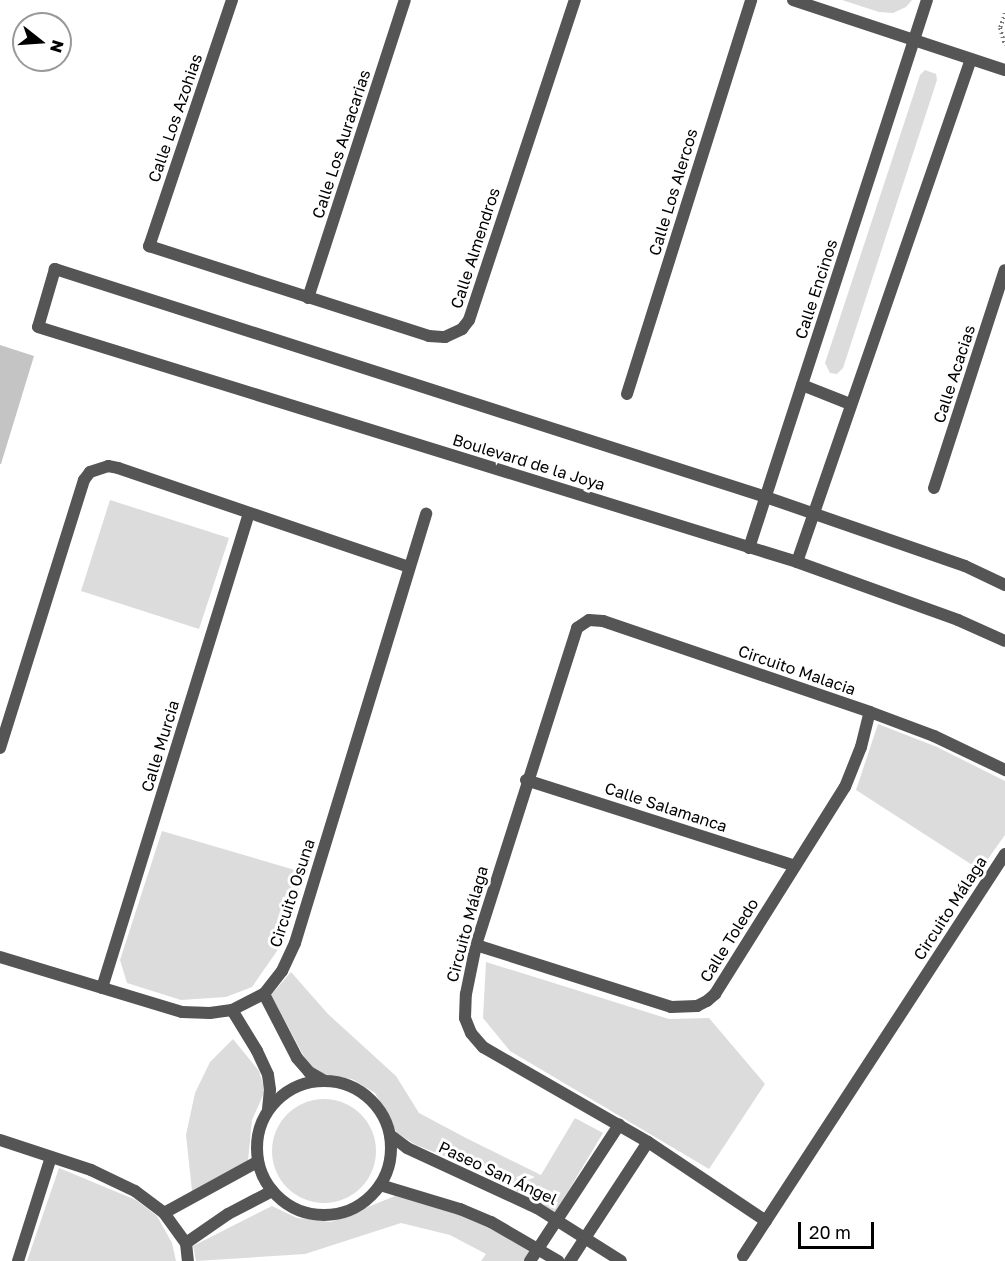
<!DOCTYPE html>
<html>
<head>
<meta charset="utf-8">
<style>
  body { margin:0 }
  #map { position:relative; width:1005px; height:1261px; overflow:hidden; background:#fff; font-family:"Golos Text",sans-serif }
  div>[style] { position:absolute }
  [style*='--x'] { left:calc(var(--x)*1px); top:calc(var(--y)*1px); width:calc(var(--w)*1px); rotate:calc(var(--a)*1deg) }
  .green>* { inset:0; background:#dcdcdc }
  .round { border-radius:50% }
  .building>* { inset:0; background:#c4c4c4 }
  .path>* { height:4px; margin-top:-2px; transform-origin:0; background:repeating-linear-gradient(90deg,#777 0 1.5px,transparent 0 4.5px) }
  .street>* { height:12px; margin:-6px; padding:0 6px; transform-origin:6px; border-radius:6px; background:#555 }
  .street>.ring { margin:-6px; padding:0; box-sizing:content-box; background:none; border:12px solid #555; border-radius:50% }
  span { translate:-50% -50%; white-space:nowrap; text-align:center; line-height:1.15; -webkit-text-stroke:6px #fff; paint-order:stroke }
  .street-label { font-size:16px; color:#000 }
  .north { position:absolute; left:12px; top:12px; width:60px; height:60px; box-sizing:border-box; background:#fff; border:2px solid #999; border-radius:50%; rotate:107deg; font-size:16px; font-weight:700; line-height:24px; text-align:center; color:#000 }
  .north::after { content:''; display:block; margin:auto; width:21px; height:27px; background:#000; clip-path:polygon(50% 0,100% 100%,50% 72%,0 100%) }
  .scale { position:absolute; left:798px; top:1222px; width:76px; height:27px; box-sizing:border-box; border:3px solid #000; border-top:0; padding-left:8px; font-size:18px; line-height:21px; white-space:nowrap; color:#000; -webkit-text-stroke:4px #fff; paint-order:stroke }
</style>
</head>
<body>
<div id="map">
  <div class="green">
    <i style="clip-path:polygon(842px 0,912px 0,906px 7px,893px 13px,879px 12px)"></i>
    <i style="clip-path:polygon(925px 70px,936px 74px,937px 80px,843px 368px,837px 374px,830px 373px,825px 363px,920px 75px)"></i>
    <i style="clip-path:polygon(110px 500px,229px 538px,199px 629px,81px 591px)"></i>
    <i style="clip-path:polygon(878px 724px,937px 747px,1005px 781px,1005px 835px,980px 870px,856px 790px)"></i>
    <i style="clip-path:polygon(162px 831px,305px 873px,277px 951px,252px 987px,226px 997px,181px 1000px,127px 983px,120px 960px)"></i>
    <i style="clip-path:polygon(486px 962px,669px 1019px,709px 1018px,765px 1084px,709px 1169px,510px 1051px,483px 1018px)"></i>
    <i style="clip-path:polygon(291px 972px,328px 1014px,396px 1076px,419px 1113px,468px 1139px,541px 1175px,575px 1118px,603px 1133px,555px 1213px,470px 1166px,416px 1145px,397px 1133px,375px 1093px,352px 1079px,324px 1075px,308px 1064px,271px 995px)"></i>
    <i style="clip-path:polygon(233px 1039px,259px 1071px,265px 1091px,252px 1120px,248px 1161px,192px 1191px,186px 1135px,195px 1093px,210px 1062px)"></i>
    <i class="round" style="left:272px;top:1099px;width:104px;height:104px"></i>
    <i style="clip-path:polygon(59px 1168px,136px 1200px,157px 1216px,172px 1243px,176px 1261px,27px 1261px)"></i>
    <i style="clip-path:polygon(395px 1196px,439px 1206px,485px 1224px,530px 1252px,524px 1261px,481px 1261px,486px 1254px,450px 1235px,401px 1223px,305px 1254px,196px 1261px,193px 1246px,272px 1206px,297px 1218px,331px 1222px)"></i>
  </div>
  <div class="building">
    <i style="clip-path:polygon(0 345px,34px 356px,1px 464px,0 464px)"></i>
  </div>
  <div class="path">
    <i style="--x:1005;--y:13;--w:16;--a:108"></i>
    <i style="--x:1000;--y:28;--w:18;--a:74"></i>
  </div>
  <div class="street">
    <i style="--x:232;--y:0;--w:260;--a:108.6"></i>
    <i style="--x:149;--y:246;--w:294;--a:17.8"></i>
    <i style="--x:429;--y:336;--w:16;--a:4"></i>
    <i style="--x:445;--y:337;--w:19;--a:-25"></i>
    <i style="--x:462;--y:329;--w:11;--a:-52"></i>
    <i style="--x:469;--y:320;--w:337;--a:-71.7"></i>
    <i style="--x:793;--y:0;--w:223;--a:18.3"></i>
    <i style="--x:308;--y:298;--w:313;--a:-72"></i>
    <i style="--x:802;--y:385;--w:52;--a:21.6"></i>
    <i style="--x:627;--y:394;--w:413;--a:-72.5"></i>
    <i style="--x:934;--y:488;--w:229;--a:-72"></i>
    <i style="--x:749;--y:548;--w:576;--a:-72.01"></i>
    <i style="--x:797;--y:562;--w:532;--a:-70.92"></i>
    <i style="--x:1005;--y:585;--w:44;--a:-154.6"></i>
    <i style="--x:965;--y:566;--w:211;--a:-160.9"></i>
    <i style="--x:766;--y:497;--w:747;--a:-162.22"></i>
    <i style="--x:55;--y:269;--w:60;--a:106.3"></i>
    <i style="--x:38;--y:327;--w:795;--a:17.2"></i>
    <i style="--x:797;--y:562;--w:171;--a:19.8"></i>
    <i style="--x:958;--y:620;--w:51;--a:24.1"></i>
    <i style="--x:0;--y:748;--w:281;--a:-72.6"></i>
    <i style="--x:84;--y:480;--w:10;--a:-53"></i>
    <i style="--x:90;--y:472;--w:19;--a:-18"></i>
    <i style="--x:108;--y:466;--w:10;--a:11"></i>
    <i style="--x:118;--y:468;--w:307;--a:18.8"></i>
    <i style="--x:526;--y:780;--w:282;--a:17.7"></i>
    <i style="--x:476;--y:945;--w:205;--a:17.6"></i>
    <i style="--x:671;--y:1007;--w:26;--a:-2"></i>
    <i style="--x:697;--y:1006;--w:11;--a:-27"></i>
    <i style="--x:707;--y:1001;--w:11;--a:-41"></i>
    <i style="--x:715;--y:994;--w:244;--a:-57.9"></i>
    <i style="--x:845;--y:787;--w:43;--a:-68.2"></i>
    <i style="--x:861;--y:747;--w:36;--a:-76"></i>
    <i style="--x:0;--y:957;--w:190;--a:16.8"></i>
    <i style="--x:182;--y:1012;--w:28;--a:2"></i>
    <i style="--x:210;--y:1013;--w:22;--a:-8"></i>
    <i style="--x:232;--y:1010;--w:36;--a:-27"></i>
    <i style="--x:264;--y:994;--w:29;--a:-52"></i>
    <i style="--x:282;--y:971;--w:31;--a:-65"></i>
    <i style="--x:295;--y:943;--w:449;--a:-73"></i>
    <i style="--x:102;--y:988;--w:497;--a:-72.8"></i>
    <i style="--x:264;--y:994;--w:72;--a:62.7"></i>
    <i style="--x:297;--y:1058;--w:18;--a:49"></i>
    <i style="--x:309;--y:1072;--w:16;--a:30"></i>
    <i style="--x:232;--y:1010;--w:48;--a:58.6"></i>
    <i style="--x:257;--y:1051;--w:26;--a:65"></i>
    <i style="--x:268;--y:1075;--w:15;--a:82"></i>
    <i style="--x:270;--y:1090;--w:19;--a:96"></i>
    <i class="ring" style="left:257px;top:1081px;width:122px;height:122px"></i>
    <i style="--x:390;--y:1135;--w:21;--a:37"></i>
    <i style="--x:407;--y:1148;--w:143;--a:24.8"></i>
    <i style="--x:537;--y:1208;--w:99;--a:32.2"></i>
    <i style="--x:0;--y:1140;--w:96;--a:18.2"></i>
    <i style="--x:91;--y:1170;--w:49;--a:25.5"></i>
    <i style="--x:135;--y:1191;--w:36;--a:37"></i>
    <i style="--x:164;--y:1213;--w:37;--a:54"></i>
    <i style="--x:186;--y:1243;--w:18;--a:84"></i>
    <i style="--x:380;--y:1185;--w:84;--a:16.7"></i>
    <i style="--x:460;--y:1209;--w:34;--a:23"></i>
    <i style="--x:491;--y:1222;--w:78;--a:30.2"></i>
    <i style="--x:164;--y:1213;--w:106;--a:-28.7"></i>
    <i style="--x:766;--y:1221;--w:142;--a:-146.2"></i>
    <i style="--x:648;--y:1142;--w:190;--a:-150.1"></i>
    <i style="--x:483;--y:1047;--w:18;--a:-131"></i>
    <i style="--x:471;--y:1033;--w:16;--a:-112"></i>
    <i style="--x:465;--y:1018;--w:24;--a:-88"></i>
    <i style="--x:466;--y:994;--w:50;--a:-78.5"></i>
    <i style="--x:476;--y:945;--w:333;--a:-72.3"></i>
    <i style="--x:577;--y:628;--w:14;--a:-34"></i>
    <i style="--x:589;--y:620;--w:14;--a:4"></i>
    <i style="--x:603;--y:621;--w:282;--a:18.8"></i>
    <i style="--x:870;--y:712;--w:68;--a:20.6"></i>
    <i style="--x:934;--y:736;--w:79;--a:25.6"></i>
    <i style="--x:186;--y:1243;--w:51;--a:-34.6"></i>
    <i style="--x:228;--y:1214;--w:50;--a:-27.6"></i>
    <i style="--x:743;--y:1256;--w:480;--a:-56.9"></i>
    <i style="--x:18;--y:1261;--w:109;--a:-72.4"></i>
    <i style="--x:530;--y:1261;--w:163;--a:-56.8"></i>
    <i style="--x:570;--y:1261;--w:142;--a:-56.8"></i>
  </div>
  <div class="street-label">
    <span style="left:175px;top:118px;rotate:-71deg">Calle Los Azohias</span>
    <span style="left:341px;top:144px;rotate:-72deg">Calle Los Auracarias</span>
    <span style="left:673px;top:192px;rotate:-73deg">Calle Los Alercos</span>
    <span style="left:475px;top:248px;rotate:-72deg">Calle Almendros</span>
    <span style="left:816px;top:289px;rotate:-72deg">Calle Encinos</span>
    <span style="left:954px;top:374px;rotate:-72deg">Calle Acacias</span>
    <span style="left:529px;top:462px;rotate:17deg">Boulevard de la Joya</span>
    <span style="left:797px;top:670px;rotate:19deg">Circuito Malacia</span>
    <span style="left:160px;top:746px;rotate:-73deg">Calle Murcia</span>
    <span style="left:666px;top:807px;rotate:18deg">Calle Salamanca</span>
    <span style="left:292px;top:893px;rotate:-72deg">Circuito Osuna</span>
    <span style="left:950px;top:908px;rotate:-57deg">Circuito Málaga</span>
    <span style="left:467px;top:924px;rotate:-75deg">Circuito Málaga</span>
    <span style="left:729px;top:940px;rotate:-58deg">Calle Toledo</span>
    <span style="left:498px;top:1173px;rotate:25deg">Paseo San Ángel</span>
  </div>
  <div class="north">N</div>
  <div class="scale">20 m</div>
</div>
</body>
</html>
